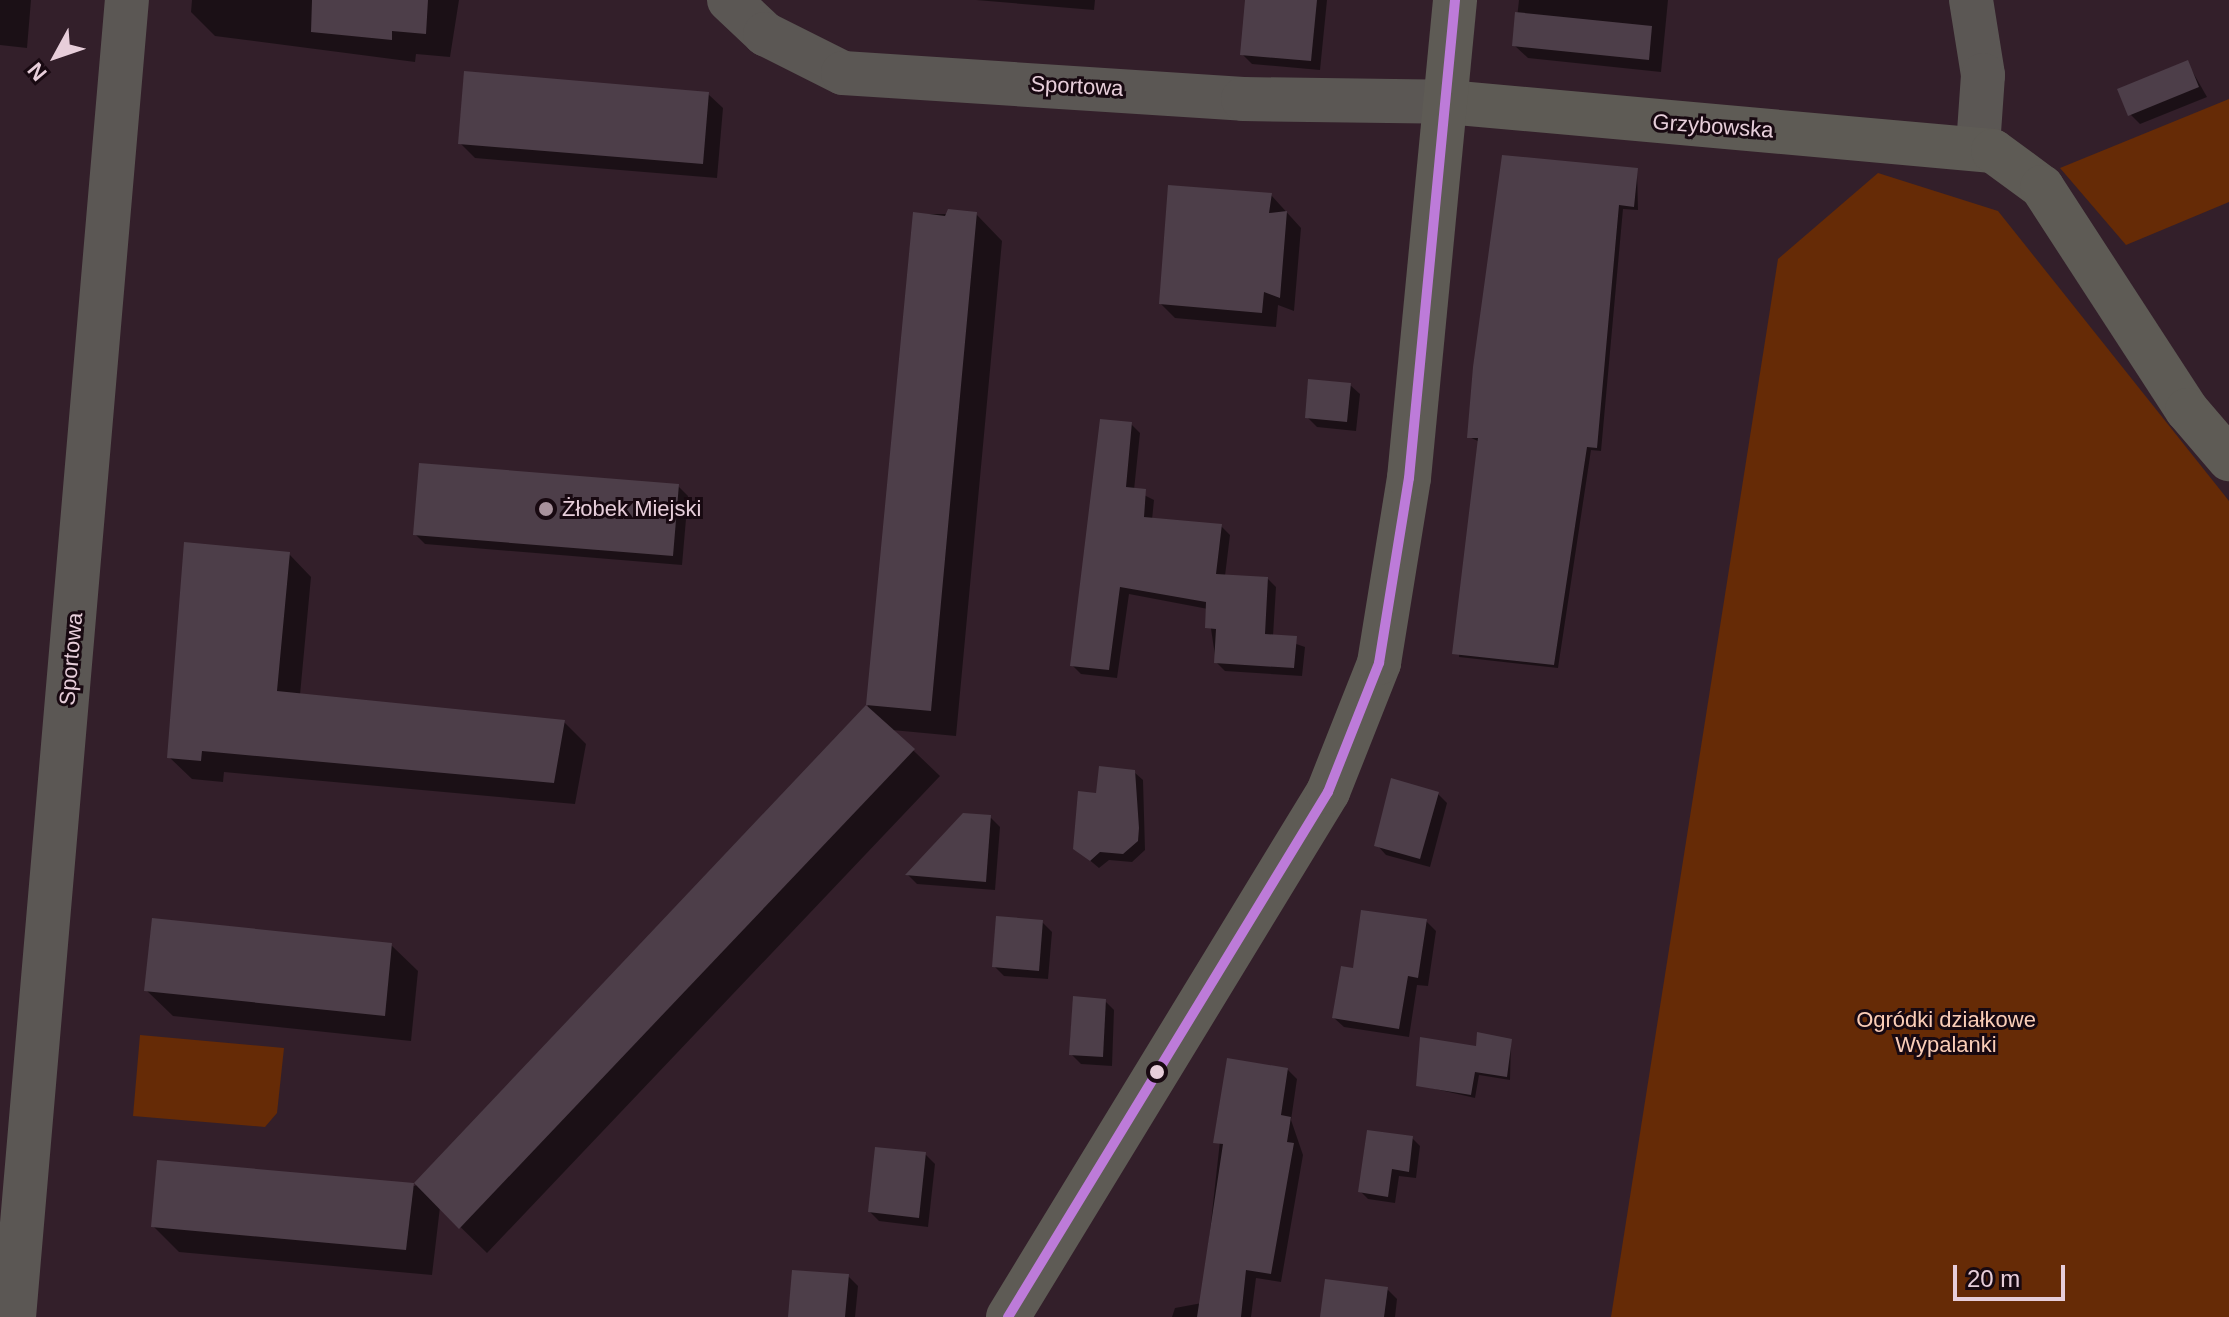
<!DOCTYPE html>
<html>
<head>
<meta charset="utf-8">
<style>
  body { margin:0 }
  #map { position:relative; width:2229px; height:1317px; overflow:hidden; background:#331f2a; font-family:Helvetica,sans-serif }
  div>[style] { position:absolute }
  [style*='--x'] { left:calc(var(--x)*1px); top:calc(var(--y)*1px); width:calc(var(--w)*1px); rotate:calc(var(--a)*1deg) }
  .green>* { inset:0; background:#662b06 }
  .shadow>* { inset:0; background:#0007 }
  .building>* { inset:0; background:#4d3e49 }
  .street>* { height:44px; margin:-22px; padding:0 22px; transform-origin:22px; border-radius:22px; background:#5b5754 }
  .secondary>* { height:44px; margin:-22px; padding:0 22px; transform-origin:22px; border-radius:22px; background:#5e5b55 }
  .bus-1>* { height:10px; margin:-5px; padding:0 5px; transform-origin:5px; border-radius:5px; background:#bd7bd9 }
  .dots>* { width:22px; height:22px; translate:-50% -50%; box-sizing:border-box; border:4px solid #180911; border-radius:50% }
  span { translate:-50% -50%; white-space:nowrap; text-align:center; line-height:1.15; -webkit-text-stroke:6px #180911; paint-order:stroke }
  .street-label { font-size:22px; color:#e7ceda }
  .poi-label { font-size:22px; color:#e7ceda }
  .left { translate:0 -50%; text-align:left }
  .park-label { font-size:22px; color:#facdb7 }
  .north { position:absolute; left:16px; top:16px; width:80px; height:80px; -webkit-text-stroke:6px #180911; paint-order:stroke; rotate:230deg; font-size:22px; font-weight:700; line-height:32px; text-align:center; color:#e7ceda }
  .north::after { content:''; display:block; margin:auto; width:28px; height:36px; background:#e7ceda; clip-path:polygon(50% 0,100% 100%,50% 72%,0 100%) }
  .scale { position:absolute; left:1953px; top:1265px; width:112px; height:36px; box-sizing:border-box; border:4px solid #e7ceda; border-top:0; padding-left:10px; font-size:24px; line-height:28px; white-space:nowrap; color:#e7ceda; -webkit-text-stroke:6px #180911; paint-order:stroke }
</style>
</head>
<body>
<div id="map">
  <div class="green">
    <i style="clip-path:polygon(2229px 99px,2229px 202px,2126px 245px,2060px 168px)"></i>
    <i style="clip-path:polygon(1878px 173px,1998px 211px,2229px 501px,2229px 1317px,1611px 1317px,1778px 259px)"></i>
    <i style="clip-path:polygon(140px 1035px,284px 1048px,277px 1113px,265px 1127px,133px 1116px)"></i>
  </div>
  <div class="shadow">
    <i style="clip-path:polygon(0 0,31px 0,27px 48px,0 45px)"></i>
    <i style="clip-path:polygon(192px 0,459px 0,450px 57px,416px 54px,415px 62px,215px 36px,191px 12px)"></i>
    <i style="clip-path:polygon(976px 0,1095px 0,1094px 10px)"></i>
    <i style="clip-path:polygon(1247px 0,1327px 0,1320px 70px,1252px 64px,1242px 54px)"></i>
    <i style="clip-path:polygon(1519px 0,1668px 0,1661px 72px,1528px 58px,1514px 45px)"></i>
    <i style="clip-path:polygon(2187px 62px,2207px 97px,2140px 124px,2130px 114px)"></i>
    <i style="clip-path:polygon(708px 94px,723px 108px,717px 178px,475px 158px,460px 143px)"></i>
    <i style="clip-path:polygon(1637px 170px,1638px 210px,1623px 209px,1601px 451px,1591px 450px,1558px 668px,1459px 657px,1480px 442px,1469px 437px)"></i>
    <i style="clip-path:polygon(1271px 195px,1301px 228px,1294px 311px,1278px 305px,1276px 327px,1175px 318px,1161px 304px)"></i>
    <i style="clip-path:polygon(915px 214px,976px 214px,1002px 241px,956px 736px,892px 730px,940px 776px,487px 1253px,440px 1207px,432px 1275px,179px 1252px,153px 1226px,159px 1163px,415px 1186px,868px 706px)"></i>
    <i style="clip-path:polygon(1350px 385px,1360px 394px,1356px 431px,1317px 427px,1307px 417px)"></i>
    <i style="clip-path:polygon(1131px 424px,1140px 433px,1134px 490px,1154px 500px,1152px 520px,1221px 526px,1230px 535px,1225px 576px,1268px 579px,1276px 587px,1273px 636px,1305px 647px,1302px 676px,1225px 671px,1216px 662px,1208px 609px,1129px 594px,1117px 678px,1081px 674px,1072px 665px)"></i>
    <i style="clip-path:polygon(678px 486px,688px 496px,682px 565px,425px 544px,415px 534px)"></i>
    <i style="clip-path:polygon(289px 554px,311px 577px,300px 695px,564px 722px,586px 744px,575px 804px,224px 772px,223px 782px,192px 779px,169px 757px)"></i>
    <i style="clip-path:polygon(1134px 772px,1143px 780px,1145px 850px,1132px 862px,1109px 860px,1099px 868px,1075px 848px,1098px 795px)"></i>
    <i style="clip-path:polygon(1438px 794px,1447px 803px,1430px 867px,1386px 855px,1377px 845px)"></i>
    <i style="clip-path:polygon(990px 817px,1000px 827px,995px 890px,917px 884px,908px 875px)"></i>
    <i style="clip-path:polygon(1426px 921px,1436px 931px,1428px 986px,1417px 985px,1409px 1037px,1344px 1027px,1334px 1018px,1354px 970px)"></i>
    <i style="clip-path:polygon(1042px 922px,1052px 932px,1048px 979px,1004px 976px,994px 966px)"></i>
    <i style="clip-path:polygon(391px 945px,418px 971px,411px 1041px,173px 1016px,146px 990px)"></i>
    <i style="clip-path:polygon(1105px 1001px,1114px 1010px,1112px 1066px,1081px 1064px,1071px 1054px)"></i>
    <i style="clip-path:polygon(1511px 1041px,1510px 1080px,1479px 1075px,1475px 1098px,1418px 1085px,1477px 1048px)"></i>
    <i style="clip-path:polygon(1229px 1060px,1288px 1070px,1297px 1079px,1291px 1120px,1303px 1155px,1281px 1282px,1256px 1278px,1251px 1317px,1172px 1317px,1175px 1308px,1202px 1303px)"></i>
    <i style="clip-path:polygon(1412px 1138px,1420px 1146px,1416px 1178px,1399px 1176px,1395px 1203px,1368px 1199px,1360px 1191px)"></i>
    <i style="clip-path:polygon(925px 1154px,935px 1164px,928px 1227px,879px 1221px,870px 1212px)"></i>
    <i style="clip-path:polygon(848px 1276px,858px 1286px,855px 1317px,790px 1317px)"></i>
    <i style="clip-path:polygon(1387px 1289px,1397px 1299px,1395px 1317px,1322px 1317px)"></i>
  </div>
  <div class="building">
    <i style="clip-path:polygon(312px 0,428px 0,426px 34px,392px 31px,392px 40px,311px 32px)"></i>
    <i style="clip-path:polygon(1245px 0,1317px 0,1311px 61px,1240px 55px)"></i>
    <i style="clip-path:polygon(1515px 12px,1652px 26px,1649px 60px,1512px 46px)"></i>
    <i style="clip-path:polygon(2188px 60px,2199px 87px,2128px 116px,2117px 89px)"></i>
    <i style="clip-path:polygon(464px 71px,709px 92px,703px 164px,458px 144px)"></i>
    <i style="clip-path:polygon(1502px 155px,1638px 168px,1634px 207px,1619px 205px,1597px 448px,1587px 447px,1554px 665px,1452px 654px,1478px 438px,1467px 438px,1473px 367px)"></i>
    <i style="clip-path:polygon(1168px 185px,1272px 193px,1269px 213px,1287px 211px,1280px 298px,1264px 292px,1262px 313px,1159px 304px)"></i>
    <i style="clip-path:polygon(948px 209px,977px 212px,931px 711px,866px 705px,913px 212px,945px 216px)"></i>
    <i style="clip-path:polygon(1308px 379px,1351px 383px,1347px 422px,1305px 418px)"></i>
    <i style="clip-path:polygon(1100px 419px,1132px 422px,1126px 487px,1146px 489px,1144px 517px,1222px 524px,1216px 574px,1268px 577px,1265px 634px,1297px 636px,1294px 668px,1214px 663px,1216px 629px,1205px 628px,1206px 602px,1120px 587px,1109px 670px,1070px 666px)"></i>
    <i style="clip-path:polygon(419px 463px,679px 484px,673px 556px,413px 535px)"></i>
    <i style="clip-path:polygon(184px 542px,290px 552px,277px 691px,565px 720px,554px 783px,202px 751px,201px 761px,167px 758px)"></i>
    <i style="clip-path:polygon(866px 705px,915px 749px,459px 1229px,414px 1183px)"></i>
    <i style="clip-path:polygon(1099px 766px,1135px 770px,1139px 828px,1138px 841px,1123px 854px,1100px 852px,1090px 861px,1073px 849px,1078px 791px,1096px 793px)"></i>
    <i style="clip-path:polygon(1391px 778px,1439px 792px,1420px 859px,1374px 846px)"></i>
    <i style="clip-path:polygon(963px 813px,991px 815px,986px 882px,905px 875px)"></i>
    <i style="clip-path:polygon(1361px 910px,1427px 919px,1418px 978px,1408px 976px,1399px 1029px,1332px 1018px,1341px 966px,1353px 968px)"></i>
    <i style="clip-path:polygon(996px 916px,1043px 920px,1039px 971px,992px 967px)"></i>
    <i style="clip-path:polygon(152px 918px,392px 943px,385px 1016px,144px 991px)"></i>
    <i style="clip-path:polygon(1073px 996px,1106px 999px,1103px 1057px,1069px 1055px)"></i>
    <i style="clip-path:polygon(1477px 1032px,1512px 1039px,1507px 1077px,1475px 1072px,1471px 1095px,1416px 1086px,1420px 1037px,1476px 1046px)"></i>
    <i style="clip-path:polygon(1227px 1058px,1288px 1068px,1281px 1115px,1291px 1117px,1287px 1142px,1294px 1143px,1271px 1274px,1246px 1270px,1241px 1317px,1197px 1317px,1223px 1144px,1213px 1143px)"></i>
    <i style="clip-path:polygon(1367px 1130px,1413px 1136px,1409px 1172px,1392px 1169px,1388px 1197px,1358px 1192px)"></i>
    <i style="clip-path:polygon(875px 1147px,926px 1152px,919px 1218px,868px 1212px)"></i>
    <i style="clip-path:polygon(157px 1160px,414px 1183px,406px 1250px,151px 1227px)"></i>
    <i style="clip-path:polygon(792px 1270px,849px 1274px,845px 1317px,788px 1317px)"></i>
    <i style="clip-path:polygon(1325px 1279px,1388px 1287px,1384px 1317px,1320px 1317px)"></i>
  </div>
  <div class="street">
    <i style="--x:729;--y:0;--w:50;--a:43.4"></i>
    <i style="--x:765;--y:34;--w:87;--a:26.6"></i>
    <i style="--x:843;--y:73;--w:401;--a:3.7"></i>
    <i style="--x:1243;--y:99;--w:204;--a:0.8"></i>
    <i style="--x:1971;--y:0;--w:76;--a:80.9"></i>
    <i style="--x:1983;--y:75;--w:71;--a:94"></i>
    <i style="--x:14;--y:1317;--w:1322;--a:-85.1"></i>
  </div>
  <div class="secondary">
    <i style="--x:1447;--y:102;--w:548;--a:5.13"></i>
    <i style="--x:1993;--y:151;--w:61;--a:36.3"></i>
    <i style="--x:2042;--y:187;--w:266;--a:57"></i>
    <i style="--x:2187;--y:410;--w:65;--a:49.4"></i>
    <i style="--x:1008;--y:1317;--w:615;--a:-58.64"></i>
    <i style="--x:1328;--y:792;--w:139;--a:-68.4"></i>
    <i style="--x:1379;--y:663;--w:187;--a:-80.8"></i>
    <i style="--x:1409;--y:478;--w:480;--a:-84.5"></i>
  </div>
  <div class="bus-1">
    <i style="--x:1008;--y:1317;--w:615;--a:-58.64"></i>
    <i style="--x:1328;--y:792;--w:139;--a:-68.4"></i>
    <i style="--x:1379;--y:663;--w:187;--a:-80.8"></i>
    <i style="--x:1409;--y:478;--w:480;--a:-84.5"></i>
  </div>
  <div class="dots">
    <i style="left:546px;top:509px;background:#a8919c"></i>
    <i style="left:1157px;top:1072px;background:#e7ceda"></i>
  </div>
  <div class="street-label">
    <span style="left:1077px;top:86px;rotate:3deg">Sportowa</span>
    <span style="left:1713px;top:126px;rotate:4deg">Grzybowska</span>
    <span style="left:71px;top:659px;rotate:-85deg">Sportowa</span>
  </div>
  <div class="poi-label">
    <span class="left" style="left:562px;top:509px">Żłobek Miejski</span>
  </div>
  <div class="park-label">
    <span style="left:1946px;top:1032px">Ogródki działkowe<br>Wypalanki</span>
  </div>
  <div class="north">N</div>
  <div class="scale">20 m</div>
</div>
</body>
</html>
